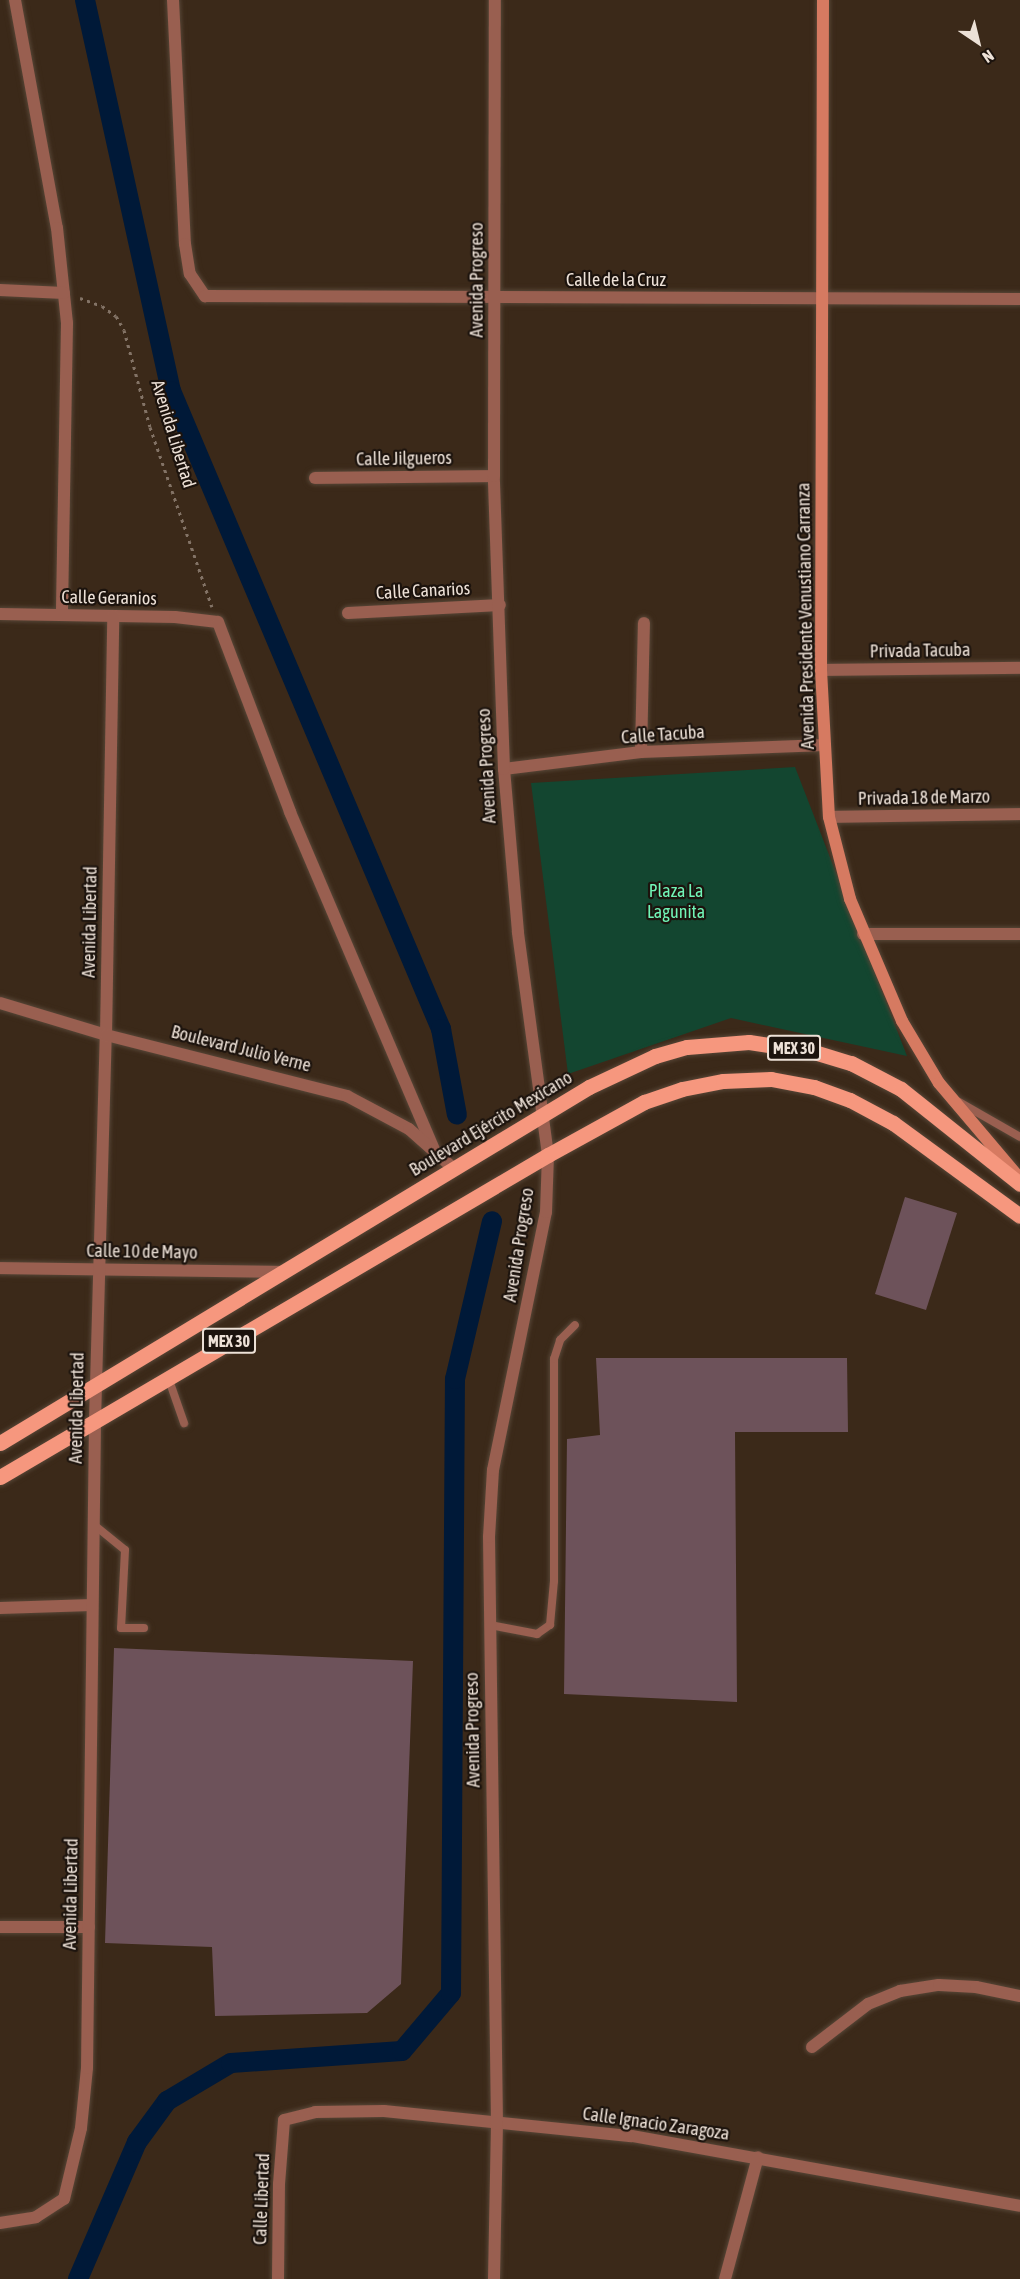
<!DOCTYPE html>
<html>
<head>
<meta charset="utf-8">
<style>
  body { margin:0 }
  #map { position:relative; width:1020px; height:2279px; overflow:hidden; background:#3b2919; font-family:"Asap Condensed",sans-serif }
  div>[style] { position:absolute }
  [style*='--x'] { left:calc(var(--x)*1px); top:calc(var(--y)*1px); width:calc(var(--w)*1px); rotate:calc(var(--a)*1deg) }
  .green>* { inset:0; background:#134630 }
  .canal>* { height:20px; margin:-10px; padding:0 10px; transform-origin:10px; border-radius:10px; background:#001938 }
  .building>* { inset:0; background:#6d525a }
  .path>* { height:3px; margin-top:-1.5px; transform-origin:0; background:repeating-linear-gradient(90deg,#837366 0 3px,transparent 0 7.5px) }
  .roads { filter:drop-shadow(0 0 2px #574637) drop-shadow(0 0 2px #574637) }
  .service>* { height:8px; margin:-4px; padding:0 4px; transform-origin:4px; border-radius:4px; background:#995f50 }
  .minor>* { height:12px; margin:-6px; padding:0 6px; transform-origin:6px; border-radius:6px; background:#995f50 }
  .tertiary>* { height:12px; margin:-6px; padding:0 6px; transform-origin:6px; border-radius:6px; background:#995f50 }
  .secondary>* { height:12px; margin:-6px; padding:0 6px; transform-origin:6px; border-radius:6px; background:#d67a61 }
  .primary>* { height:15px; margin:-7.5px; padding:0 7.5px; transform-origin:7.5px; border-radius:7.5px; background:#f6977e }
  span { translate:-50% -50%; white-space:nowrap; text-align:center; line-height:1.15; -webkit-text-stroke:4.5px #1c130d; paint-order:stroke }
  .shield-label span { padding:2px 4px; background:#1c130d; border:2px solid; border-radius:4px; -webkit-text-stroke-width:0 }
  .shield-label { font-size:16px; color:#ede1d7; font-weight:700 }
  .street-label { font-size:18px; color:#ede1d7 }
  .park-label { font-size:18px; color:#71f5b7 }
  .north { position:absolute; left:948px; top:12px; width:60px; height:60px; -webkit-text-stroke:4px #1c130d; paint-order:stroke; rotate:145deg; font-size:16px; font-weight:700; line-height:24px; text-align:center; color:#ede1d7 }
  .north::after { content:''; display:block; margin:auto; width:21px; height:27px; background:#ede1d7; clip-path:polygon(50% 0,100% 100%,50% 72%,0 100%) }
</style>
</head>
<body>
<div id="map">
  <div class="green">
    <i style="clip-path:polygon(795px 767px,907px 1056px,731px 1018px,568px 1074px,531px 783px)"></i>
  </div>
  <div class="canal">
    <i style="--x:85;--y:0;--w:400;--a:77.6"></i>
    <i style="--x:171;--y:391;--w:693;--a:67.06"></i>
    <i style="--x:441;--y:1029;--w:87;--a:79.5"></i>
    <i style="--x:78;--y:2279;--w:149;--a:-66.7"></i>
    <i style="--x:137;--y:2142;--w:51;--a:-53.8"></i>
    <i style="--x:167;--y:2101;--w:74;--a:-30.7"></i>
    <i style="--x:231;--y:2063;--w:171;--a:-4"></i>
    <i style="--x:402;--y:2051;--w:76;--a:-49.8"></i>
    <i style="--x:451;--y:1993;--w:614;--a:-89.63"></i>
    <i style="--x:455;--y:1379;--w:162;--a:-76.8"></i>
  </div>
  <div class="building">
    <i style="clip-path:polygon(905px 1197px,957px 1213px,926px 1310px,875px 1294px)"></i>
    <i style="clip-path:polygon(596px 1358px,847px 1358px,848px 1432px,735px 1432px,737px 1702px,564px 1694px,567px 1439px,600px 1435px)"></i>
    <i style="clip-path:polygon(114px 1648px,413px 1661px,401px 1984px,367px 2013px,215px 2016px,212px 1947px,105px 1943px)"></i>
  </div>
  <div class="path">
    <i style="--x:80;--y:298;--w:23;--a:20"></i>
    <i style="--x:102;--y:306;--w:17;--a:36"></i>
    <i style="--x:116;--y:316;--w:16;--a:60"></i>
    <i style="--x:124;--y:330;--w:100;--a:75"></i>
    <i style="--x:150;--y:427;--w:190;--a:71"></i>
  </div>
  <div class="roads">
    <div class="service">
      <i style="--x:959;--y:1102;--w:70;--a:29.8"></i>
      <i style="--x:168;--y:1377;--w:49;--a:70.8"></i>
      <i style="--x:93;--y:1524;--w:41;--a:39.1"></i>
      <i style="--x:125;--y:1550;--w:78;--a:92.9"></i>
      <i style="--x:121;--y:1628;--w:23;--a:0"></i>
      <i style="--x:490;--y:1625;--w:48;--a:10.8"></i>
      <i style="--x:537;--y:1634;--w:16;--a:-35"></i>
      <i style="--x:550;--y:1625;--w:44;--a:-84.8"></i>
      <i style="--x:554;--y:1581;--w:222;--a:-90"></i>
      <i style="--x:554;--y:1359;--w:20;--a:-72"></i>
      <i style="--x:560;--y:1340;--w:21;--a:-45"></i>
    </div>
    <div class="minor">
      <i style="--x:15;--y:0;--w:232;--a:79.6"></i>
      <i style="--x:57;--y:228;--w:96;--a:84"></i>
      <i style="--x:67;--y:323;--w:292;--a:91"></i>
      <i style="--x:173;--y:0;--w:244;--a:87.2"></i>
      <i style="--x:185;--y:244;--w:30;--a:81"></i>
      <i style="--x:190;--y:274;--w:27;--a:56"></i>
      <i style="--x:205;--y:296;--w:815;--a:0.21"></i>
      <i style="--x:0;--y:290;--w:64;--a:2.7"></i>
      <i style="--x:315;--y:478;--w:179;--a:-0.6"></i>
      <i style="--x:348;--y:613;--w:152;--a:-3"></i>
      <i style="--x:0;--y:614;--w:175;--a:1"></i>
      <i style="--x:175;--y:617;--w:43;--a:6.6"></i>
      <i style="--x:218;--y:622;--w:203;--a:69.2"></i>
      <i style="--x:290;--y:812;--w:366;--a:66.9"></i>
      <i style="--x:821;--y:670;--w:199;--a:-0.6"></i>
      <i style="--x:641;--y:752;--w:129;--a:-88.7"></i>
      <i style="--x:504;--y:769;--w:138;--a:-7.1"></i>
      <i style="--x:641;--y:752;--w:184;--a:-2.2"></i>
      <i style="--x:829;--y:817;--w:191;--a:-0.9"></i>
      <i style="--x:863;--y:934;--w:157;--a:0"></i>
      <i style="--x:0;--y:1268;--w:283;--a:0.8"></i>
      <i style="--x:0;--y:1608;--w:92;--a:-1.9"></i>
      <i style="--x:0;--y:1927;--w:89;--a:0"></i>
      <i style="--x:812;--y:2047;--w:71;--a:-37.5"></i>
      <i style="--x:868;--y:2004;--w:35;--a:-22"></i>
      <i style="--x:900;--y:1991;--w:39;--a:-9"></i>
      <i style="--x:939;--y:1985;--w:37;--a:3"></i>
      <i style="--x:976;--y:1987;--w:45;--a:11.6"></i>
      <i style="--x:0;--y:2223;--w:36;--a:-9"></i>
      <i style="--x:36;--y:2217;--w:33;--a:-33"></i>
      <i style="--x:64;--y:2199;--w:73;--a:-76.5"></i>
      <i style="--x:81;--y:2128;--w:60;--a:-84.3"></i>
      <i style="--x:87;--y:2068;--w:647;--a:-89.29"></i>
      <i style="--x:95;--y:1421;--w:386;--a:-88.4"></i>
      <i style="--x:106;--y:1035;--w:419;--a:-89"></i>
      <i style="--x:278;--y:2279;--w:95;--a:-89.4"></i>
      <i style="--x:279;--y:2184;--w:64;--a:-85.5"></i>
      <i style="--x:284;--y:2120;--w:32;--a:-14"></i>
      <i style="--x:315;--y:2112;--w:69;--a:-0.8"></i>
      <i style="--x:384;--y:2111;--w:249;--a:5.8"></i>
      <i style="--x:632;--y:2136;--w:394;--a:10.2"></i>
      <i style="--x:494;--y:2279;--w:155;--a:-88.9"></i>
      <i style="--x:497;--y:2124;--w:587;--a:-90.78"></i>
      <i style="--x:489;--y:1537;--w:67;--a:-86.6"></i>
      <i style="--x:493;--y:1470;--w:263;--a:-78.4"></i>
      <i style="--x:546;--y:1212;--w:57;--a:-88"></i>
      <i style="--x:548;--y:1155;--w:225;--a:-97.7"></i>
      <i style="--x:518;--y:932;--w:164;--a:-94.9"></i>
      <i style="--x:504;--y:769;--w:293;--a:-92"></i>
      <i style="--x:494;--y:476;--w:476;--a:-89.9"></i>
      <i style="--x:725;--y:2279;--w:126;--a:-74.9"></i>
    </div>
    <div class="tertiary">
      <i style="--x:0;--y:1003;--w:111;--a:16.8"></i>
      <i style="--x:106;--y:1035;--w:249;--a:14.2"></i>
      <i style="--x:347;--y:1096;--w:70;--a:28"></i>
      <i style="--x:409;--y:1129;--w:60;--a:41.6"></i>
    </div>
    <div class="secondary">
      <i style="--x:823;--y:0;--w:670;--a:90.17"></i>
      <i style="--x:821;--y:670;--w:147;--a:86.9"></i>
      <i style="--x:829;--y:817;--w:85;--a:75.6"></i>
      <i style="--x:850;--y:899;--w:133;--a:66.9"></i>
      <i style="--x:902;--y:1021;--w:72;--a:59.2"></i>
      <i style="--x:939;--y:1083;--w:121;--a:49.7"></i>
    </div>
    <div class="primary">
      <i style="--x:0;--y:1443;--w:688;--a:-31.15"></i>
      <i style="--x:589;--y:1087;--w:73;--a:-25.2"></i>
      <i style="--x:655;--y:1056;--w:33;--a:-16"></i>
      <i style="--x:687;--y:1047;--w:62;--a:-4.6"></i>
      <i style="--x:749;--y:1042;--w:66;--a:8.7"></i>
      <i style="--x:814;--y:1052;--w:39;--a:17"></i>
      <i style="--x:851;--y:1063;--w:56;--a:27.5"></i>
      <i style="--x:901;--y:1089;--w:152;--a:38.6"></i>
      <i style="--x:0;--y:1477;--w:636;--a:-30.44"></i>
      <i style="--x:548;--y:1155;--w:110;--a:-28.9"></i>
      <i style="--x:644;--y:1102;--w:40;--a:-18.9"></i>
      <i style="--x:682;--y:1089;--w:42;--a:-11"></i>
      <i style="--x:723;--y:1081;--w:48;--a:-2.4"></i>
      <i style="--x:771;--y:1079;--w:44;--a:10.5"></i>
      <i style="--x:814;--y:1087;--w:38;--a:20"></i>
      <i style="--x:850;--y:1100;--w:49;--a:28.1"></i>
      <i style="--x:893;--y:1123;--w:157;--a:36.2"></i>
    </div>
  </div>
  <div class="shield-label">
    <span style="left:794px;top:1048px">MEX 30</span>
    <span style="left:229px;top:1341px">MEX 30</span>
  </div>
  <div class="street-label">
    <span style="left:477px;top:280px;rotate:-90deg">Avenida Progreso</span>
    <span style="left:616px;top:280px">Calle de la Cruz</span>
    <span style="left:173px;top:434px;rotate:73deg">Avenida Libertad</span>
    <span style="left:404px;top:459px;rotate:-1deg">Calle Jilgueros</span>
    <span style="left:423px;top:591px;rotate:-3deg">Calle Canarios</span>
    <span style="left:109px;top:598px;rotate:1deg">Calle Geranios</span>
    <span style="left:806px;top:616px;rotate:-91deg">Avenida Presidente Venustiano Carranza</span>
    <span style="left:920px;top:651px;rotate:-1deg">Privada Tacuba</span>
    <span style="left:663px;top:735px;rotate:-4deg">Calle Tacuba</span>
    <span style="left:487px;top:766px;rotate:-93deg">Avenida Progreso</span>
    <span style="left:924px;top:798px;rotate:-1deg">Privada 18 de Marzo</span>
    <span style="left:90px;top:922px;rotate:-89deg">Avenida Libertad</span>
    <span style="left:241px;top:1049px;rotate:14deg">Boulevard Julio Verne</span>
    <span style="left:491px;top:1124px;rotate:-31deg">Boulevard Ejército Mexicano</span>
    <span style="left:519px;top:1245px;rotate:-81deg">Avenida Progreso</span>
    <span style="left:142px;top:1252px;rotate:1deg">Calle 10 de Mayo</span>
    <span style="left:77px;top:1408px;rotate:-89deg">Avenida Libertad</span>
    <span style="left:473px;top:1730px;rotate:-91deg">Avenida Progreso</span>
    <span style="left:71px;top:1894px;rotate:-89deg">Avenida Libertad</span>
    <span style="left:656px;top:2124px;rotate:8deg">Calle Ignacio Zaragoza</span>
    <span style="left:262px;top:2199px;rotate:-88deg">Calle Libertad</span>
  </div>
  <div class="park-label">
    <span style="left:676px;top:902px">Plaza La<br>Lagunita</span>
  </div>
  <div class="north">N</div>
</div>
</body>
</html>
